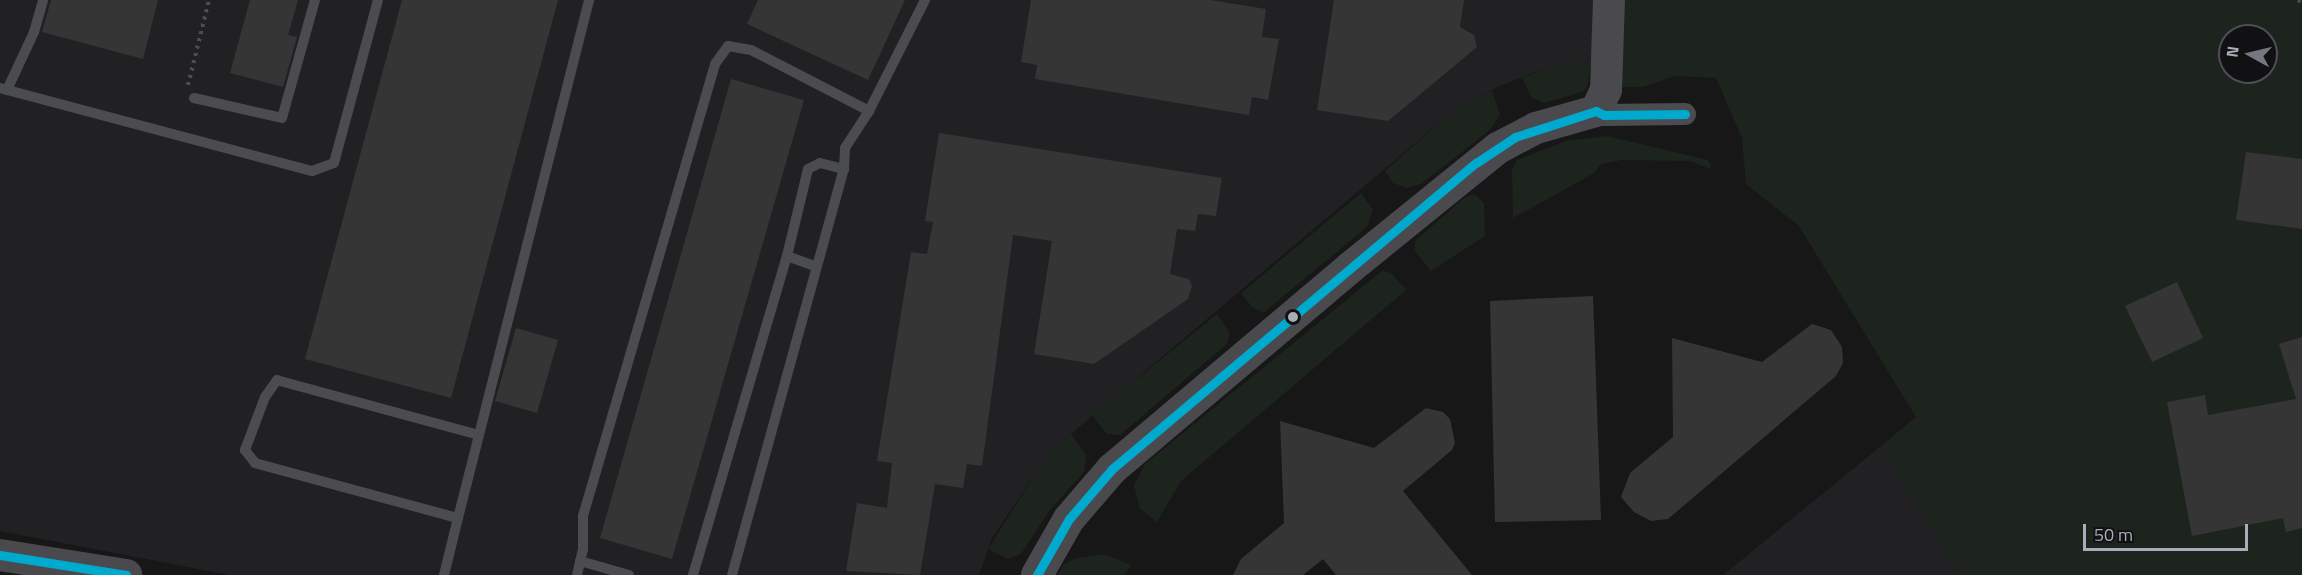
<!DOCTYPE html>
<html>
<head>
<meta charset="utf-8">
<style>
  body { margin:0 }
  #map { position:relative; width:2302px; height:575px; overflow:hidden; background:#171717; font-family:"Titillium Web",sans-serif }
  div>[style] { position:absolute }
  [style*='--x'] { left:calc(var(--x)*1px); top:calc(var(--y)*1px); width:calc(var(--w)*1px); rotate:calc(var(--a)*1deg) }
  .built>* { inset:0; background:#212123 }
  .green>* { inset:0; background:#1d241e }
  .building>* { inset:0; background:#353536 }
  .path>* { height:4px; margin-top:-2px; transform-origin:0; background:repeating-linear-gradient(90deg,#4d4e52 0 3px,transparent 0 7.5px) }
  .lane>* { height:10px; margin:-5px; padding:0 5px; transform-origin:5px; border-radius:5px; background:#4b4c50 }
  .street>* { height:22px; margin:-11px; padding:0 11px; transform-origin:11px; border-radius:11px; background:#4b4c50 }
  .secondary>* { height:32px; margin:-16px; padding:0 16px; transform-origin:16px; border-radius:16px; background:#4a4a4e }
  .bus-1>* { height:9px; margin:-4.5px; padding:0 4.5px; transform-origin:4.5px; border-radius:4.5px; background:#00a9ce }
  .dots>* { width:16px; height:16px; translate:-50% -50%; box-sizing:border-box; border:3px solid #111113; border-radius:50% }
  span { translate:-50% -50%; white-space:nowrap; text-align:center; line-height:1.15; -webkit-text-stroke:4.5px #111113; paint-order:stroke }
  .north { position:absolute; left:2218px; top:24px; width:60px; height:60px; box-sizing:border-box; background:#111113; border:2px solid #4d4f55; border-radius:50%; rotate:278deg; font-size:16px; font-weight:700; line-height:24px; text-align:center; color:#a8adb8 }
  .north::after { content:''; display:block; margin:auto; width:21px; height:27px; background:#757880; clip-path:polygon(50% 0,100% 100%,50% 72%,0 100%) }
  .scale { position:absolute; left:2083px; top:524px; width:165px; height:27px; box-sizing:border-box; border:3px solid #a8adb8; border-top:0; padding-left:8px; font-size:18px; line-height:21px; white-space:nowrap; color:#a8adb8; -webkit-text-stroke:4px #111113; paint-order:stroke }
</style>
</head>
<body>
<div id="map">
  <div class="built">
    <i style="clip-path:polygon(0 0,1595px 0,1592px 60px,1551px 66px,1495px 88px,1446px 117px,1071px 434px,1034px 476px,992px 538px,979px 575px,230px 575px,0 531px)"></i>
    <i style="clip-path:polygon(1881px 446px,1960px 575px,1723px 575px)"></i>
  </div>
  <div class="green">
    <i style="clip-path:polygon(evenodd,1624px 0,2302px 0,2302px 575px,1960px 575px,1881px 446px,1916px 417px,1799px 226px,1746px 184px,1742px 138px,1716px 78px,1675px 76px,1643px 87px,1622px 87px,1624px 0,2230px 36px,2266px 36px,2266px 72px,2230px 72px,2230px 36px)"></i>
    <i style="clip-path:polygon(1592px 60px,1587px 87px,1582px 92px,1544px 103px,1531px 97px,1522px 78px,1551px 66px)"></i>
    <i style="clip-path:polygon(1492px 90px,1500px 114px,1490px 130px,1421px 184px,1406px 188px,1393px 183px,1385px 171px,1446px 117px)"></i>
    <i style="clip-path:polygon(1607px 136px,1708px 160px,1711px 166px,1710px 169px,1691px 161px,1622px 160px,1601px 164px,1594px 173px,1513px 218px,1512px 170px,1517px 160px,1566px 141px)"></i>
    <i style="clip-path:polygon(1361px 193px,1373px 210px,1367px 227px,1263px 313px,1252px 307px,1241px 293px)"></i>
    <i style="clip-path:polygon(1474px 194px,1484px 203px,1485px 236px,1431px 271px,1415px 251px,1415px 241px,1464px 198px)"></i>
    <i style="clip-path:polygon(1382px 271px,1391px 273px,1406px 290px,1181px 481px,1157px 522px,1140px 509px,1134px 485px,1145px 464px)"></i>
    <i style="clip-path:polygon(1217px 314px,1230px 333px,1227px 344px,1120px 435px,1107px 434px,1092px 415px)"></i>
    <i style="clip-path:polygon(1071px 434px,1086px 455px,1084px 472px,1049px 511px,1021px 554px,1008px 559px,988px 549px,1034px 476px)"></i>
    <i style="clip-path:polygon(1104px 554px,1131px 565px,1125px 575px,1057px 575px,1064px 564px,1076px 558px)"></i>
  </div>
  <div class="building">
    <i style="clip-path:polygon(158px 0,143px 59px,42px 32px,51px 0)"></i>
    <i style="clip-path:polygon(250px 0,298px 0,288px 35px,297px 37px,283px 87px,230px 73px)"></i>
    <i style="clip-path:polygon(402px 0,558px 0,451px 398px,305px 359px)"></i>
    <i style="clip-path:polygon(758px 0,905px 0,868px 80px,747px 24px)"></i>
    <i style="clip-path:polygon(1031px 0,1210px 0,1266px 9px,1262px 37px,1279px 39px,1268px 100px,1252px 97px,1249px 115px,1035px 79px,1037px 65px,1021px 62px)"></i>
    <i style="clip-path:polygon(1334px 0,1464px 0,1460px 27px,1474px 35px,1477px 47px,1388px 121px,1317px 110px)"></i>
    <i style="clip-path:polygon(731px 79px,804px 100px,672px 559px,600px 538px)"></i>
    <i style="clip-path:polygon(939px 133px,1222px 178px,1216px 216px,1198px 214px,1195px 231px,1177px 229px,1170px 274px,1189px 279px,1192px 286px,1188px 299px,1094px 364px,1034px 354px,1052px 241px,1013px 235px,982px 466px,967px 464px,963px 488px,935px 484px,920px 575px,846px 571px,857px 503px,887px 508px,892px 463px,877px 461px,911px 252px,927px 254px,933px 222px,925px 221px)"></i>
    <i style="clip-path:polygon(2246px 152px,2302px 159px,2302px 229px,2236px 220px)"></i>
    <i style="clip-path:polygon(2177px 282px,2203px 338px,2152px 362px,2125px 306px)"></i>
    <i style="clip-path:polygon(1593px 296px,1601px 520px,1495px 522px,1490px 301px)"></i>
    <i style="clip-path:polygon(1812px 324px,1831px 330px,1842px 347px,1843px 363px,1836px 376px,1668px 519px,1651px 521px,1634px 512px,1621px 497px,1630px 473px,1673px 437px,1672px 338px,1762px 362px)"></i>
    <i style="clip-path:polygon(516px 328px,558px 340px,537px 413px,495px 401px)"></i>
    <i style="clip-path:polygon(2302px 337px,2302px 528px,2286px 532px,2283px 518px,2192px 536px,2167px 402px,2205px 395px,2208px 415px,2296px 399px,2279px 344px)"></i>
    <i style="clip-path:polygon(1426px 408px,1443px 412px,1450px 419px,1455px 443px,1452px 450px,1403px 491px,1472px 575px,1336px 575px,1323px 559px,1303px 575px,1233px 575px,1241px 559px,1284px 523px,1280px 421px,1374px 448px)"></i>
  </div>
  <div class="path">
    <i style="--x:2298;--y:0;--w:5;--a:37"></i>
    <i style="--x:188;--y:85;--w:88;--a:-76.1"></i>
  </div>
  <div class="lane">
    <i style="--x:0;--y:88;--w:323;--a:14.9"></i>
    <i style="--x:312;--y:171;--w:23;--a:-20"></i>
    <i style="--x:334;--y:163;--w:169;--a:-74.9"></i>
    <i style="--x:7;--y:90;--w:64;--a:-65"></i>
    <i style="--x:34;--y:32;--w:33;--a:-74"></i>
    <i style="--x:194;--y:98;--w:90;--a:12.8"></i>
    <i style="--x:282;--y:118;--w:123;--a:-74.4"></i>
    <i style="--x:787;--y:256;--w:30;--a:20"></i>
    <i style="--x:479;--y:435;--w:449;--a:-75.8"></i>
    <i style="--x:580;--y:561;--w:51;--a:15.9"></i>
    <i style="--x:444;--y:575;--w:59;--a:-76.2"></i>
    <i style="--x:458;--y:518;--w:86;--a:-75.8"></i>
    <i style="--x:479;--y:435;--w:209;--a:-164.8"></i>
    <i style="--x:277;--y:380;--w:21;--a:125"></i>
    <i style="--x:265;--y:397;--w:57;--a:110.7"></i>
    <i style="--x:245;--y:450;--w:16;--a:52"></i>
    <i style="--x:255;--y:463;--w:210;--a:15.2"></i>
    <i style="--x:577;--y:575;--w:26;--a:-77"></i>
    <i style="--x:583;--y:550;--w:34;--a:-90"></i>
    <i style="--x:583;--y:516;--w:471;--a:-73.7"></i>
    <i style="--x:715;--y:64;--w:22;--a:-54"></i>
    <i style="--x:728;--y:46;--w:23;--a:10"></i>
    <i style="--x:751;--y:50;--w:133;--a:27.3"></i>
    <i style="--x:693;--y:575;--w:333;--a:-73.6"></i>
    <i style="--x:787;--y:256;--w:89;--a:-76.4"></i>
    <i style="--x:808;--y:169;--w:13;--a:-27"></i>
    <i style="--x:820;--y:163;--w:25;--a:14"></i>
    <i style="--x:732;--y:575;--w:421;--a:-74.6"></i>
    <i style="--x:844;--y:169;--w:21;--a:-87"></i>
    <i style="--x:845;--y:148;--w:44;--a:-57"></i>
    <i style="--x:869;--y:111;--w:124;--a:-63.2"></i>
  </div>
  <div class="street">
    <i style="--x:1596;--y:111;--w:9;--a:27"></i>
    <i style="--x:1604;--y:115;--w:81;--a:-0.7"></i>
  </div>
  <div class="secondary">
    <i style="--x:0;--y:555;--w:128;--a:9"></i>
    <i style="--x:1037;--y:575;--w:64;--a:-60.3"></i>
    <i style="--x:1069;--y:519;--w:66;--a:-49.3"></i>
    <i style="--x:1112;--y:469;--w:313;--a:-40.2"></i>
    <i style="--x:1351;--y:267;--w:189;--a:-39"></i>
    <i style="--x:1498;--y:148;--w:43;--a:-27.8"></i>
    <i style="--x:1536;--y:128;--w:62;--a:-15.8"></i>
    <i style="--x:1596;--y:111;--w:23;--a:-65"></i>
    <i style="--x:1606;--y:90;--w:90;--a:-88.1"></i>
  </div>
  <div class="bus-1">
    <i style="--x:0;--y:555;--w:128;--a:9"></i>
    <i style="--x:1037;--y:575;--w:64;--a:-60.3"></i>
    <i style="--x:1069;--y:519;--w:66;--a:-49.3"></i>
    <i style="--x:1112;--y:469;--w:476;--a:-40.1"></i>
    <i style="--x:1476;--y:163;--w:47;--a:-33.7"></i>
    <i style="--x:1515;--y:137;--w:85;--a:-17.8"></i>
    <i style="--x:1596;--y:111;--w:9;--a:27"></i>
    <i style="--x:1604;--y:115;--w:81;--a:-0.7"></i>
  </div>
  <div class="dots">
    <i style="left:1293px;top:317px;background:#a8adb8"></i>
  </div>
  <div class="north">N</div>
  <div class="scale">50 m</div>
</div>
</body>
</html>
